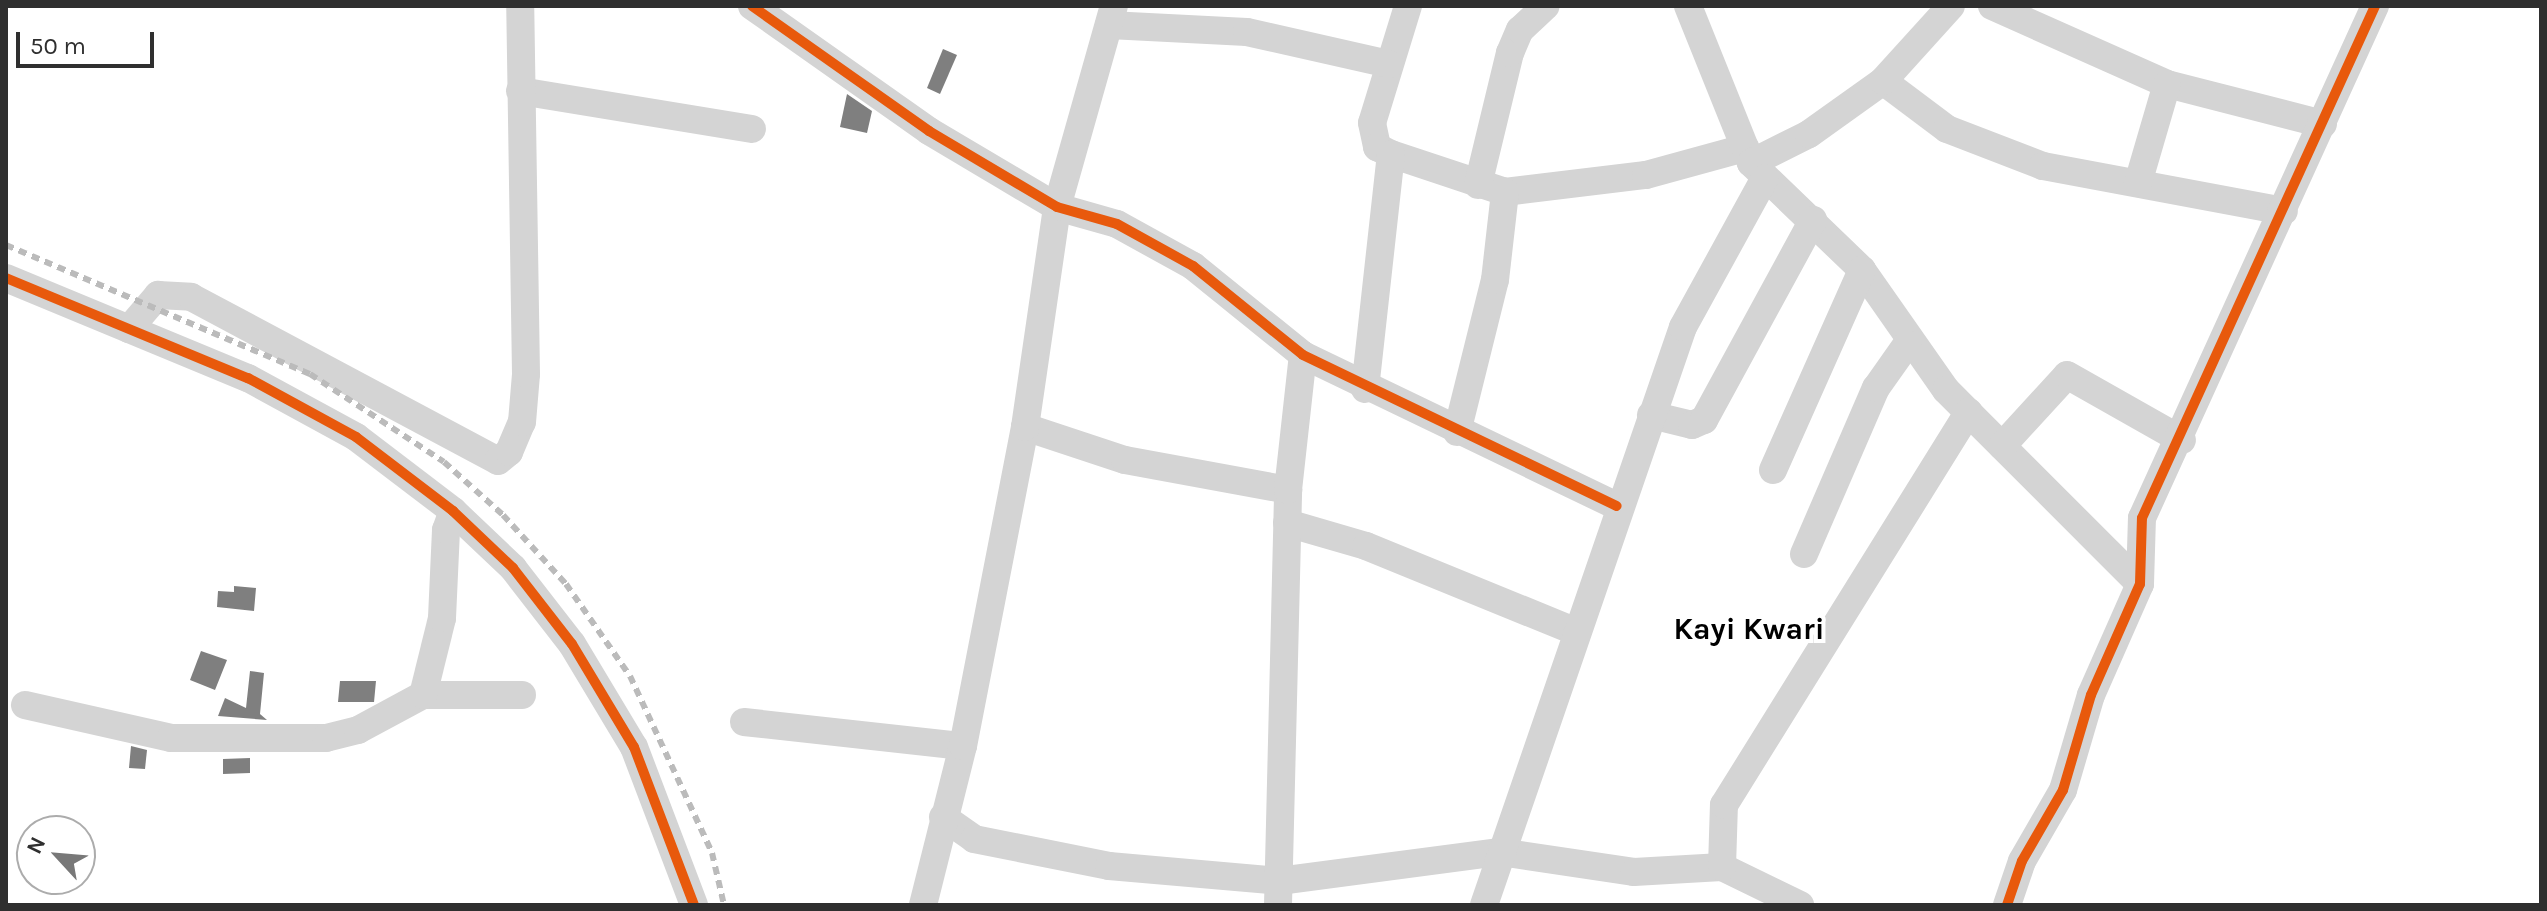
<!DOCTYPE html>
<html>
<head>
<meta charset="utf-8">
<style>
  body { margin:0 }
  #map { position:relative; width:2547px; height:911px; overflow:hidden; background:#fff; font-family:Karla,sans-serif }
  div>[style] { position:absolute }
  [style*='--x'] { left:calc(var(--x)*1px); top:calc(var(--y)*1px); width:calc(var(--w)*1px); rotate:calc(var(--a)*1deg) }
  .building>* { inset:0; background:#7f7f7f }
  .minor>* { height:28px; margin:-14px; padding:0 14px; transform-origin:14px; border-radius:14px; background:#d4d4d4 }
  .rail>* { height:6px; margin-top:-3px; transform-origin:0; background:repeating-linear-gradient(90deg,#bbb 0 8px,transparent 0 14px) }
  .cycleway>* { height:10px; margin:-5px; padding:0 5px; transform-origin:5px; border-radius:5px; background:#e8590c }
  span { translate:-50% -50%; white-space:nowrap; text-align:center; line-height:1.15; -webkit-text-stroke:8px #fff; paint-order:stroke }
  .quarter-label { font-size:30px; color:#000; font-weight:700 }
  .frame { position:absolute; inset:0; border:8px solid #2f2f2f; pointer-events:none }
  .north { position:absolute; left:16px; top:815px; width:80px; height:80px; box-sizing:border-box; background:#fff; border:2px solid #acacac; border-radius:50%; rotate:296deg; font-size:22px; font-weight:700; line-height:32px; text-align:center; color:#2f2f2f }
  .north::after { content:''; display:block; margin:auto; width:28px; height:36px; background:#787878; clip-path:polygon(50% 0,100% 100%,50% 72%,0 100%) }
  .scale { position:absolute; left:16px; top:32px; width:138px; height:36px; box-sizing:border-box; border:4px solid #2f2f2f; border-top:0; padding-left:10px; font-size:24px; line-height:28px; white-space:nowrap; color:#2f2f2f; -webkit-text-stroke:6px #fff; paint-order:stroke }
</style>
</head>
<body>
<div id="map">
  <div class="building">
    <i style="clip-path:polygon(943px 49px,957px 55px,940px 94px,927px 88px)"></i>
    <i style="clip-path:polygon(847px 94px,872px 111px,867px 133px,840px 127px)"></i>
    <i style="clip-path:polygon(234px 586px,256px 588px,254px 611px,217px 607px,218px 591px,234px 592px)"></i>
    <i style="clip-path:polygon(201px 651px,227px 660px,215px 690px,190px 680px)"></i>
    <i style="clip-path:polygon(250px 671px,264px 673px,260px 714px,267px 720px,218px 716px,225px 698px,246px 708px)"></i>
    <i style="clip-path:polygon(340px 681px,376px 681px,374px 702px,338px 702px)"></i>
    <i style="clip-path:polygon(131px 746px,147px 750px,145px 769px,129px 768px)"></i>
    <i style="clip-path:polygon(250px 758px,250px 773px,223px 774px,223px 759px)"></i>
  </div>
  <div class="minor">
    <i style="--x:752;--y:6;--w:217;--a:35.2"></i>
    <i style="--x:929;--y:131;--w:149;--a:30.7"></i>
    <i style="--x:1057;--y:207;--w:62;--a:15.8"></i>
    <i style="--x:1117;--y:224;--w:87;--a:28.9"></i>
    <i style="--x:1193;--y:266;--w:141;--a:39"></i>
    <i style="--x:1303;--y:355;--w:348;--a:25.7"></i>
    <i style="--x:1408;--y:6;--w:122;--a:107.1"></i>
    <i style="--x:1372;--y:123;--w:25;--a:78"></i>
    <i style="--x:1377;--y:147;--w:16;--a:27"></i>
    <i style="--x:1391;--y:154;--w:120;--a:18.4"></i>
    <i style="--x:1505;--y:192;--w:142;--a:-6.9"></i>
    <i style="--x:1646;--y:175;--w:103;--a:-15.3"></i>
    <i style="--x:1688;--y:6;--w:169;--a:68.1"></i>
    <i style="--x:1751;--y:163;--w:154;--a:43.9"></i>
    <i style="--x:1862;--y:270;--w:146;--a:55"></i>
    <i style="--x:1946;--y:390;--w:274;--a:45"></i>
    <i style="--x:1992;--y:6;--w:192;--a:24"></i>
    <i style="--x:2167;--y:84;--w:161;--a:14.4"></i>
    <i style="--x:1109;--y:25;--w:138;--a:2.9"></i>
    <i style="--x:1247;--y:32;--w:146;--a:12.7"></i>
    <i style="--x:1883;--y:81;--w:80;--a:36.9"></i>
    <i style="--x:1947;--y:129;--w:103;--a:21.1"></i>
    <i style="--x:2043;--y:166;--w:245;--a:10.6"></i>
    <i style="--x:520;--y:91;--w:235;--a:9.3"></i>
    <i style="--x:1751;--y:163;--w:65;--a:-26.6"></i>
    <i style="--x:1809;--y:134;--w:91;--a:-35.6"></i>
    <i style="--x:1883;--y:81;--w:101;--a:-47.8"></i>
    <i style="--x:2138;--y:183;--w:103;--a:-73.7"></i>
    <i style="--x:1478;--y:185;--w:136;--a:-76.4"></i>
    <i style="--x:1510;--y:53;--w:25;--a:-67"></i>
    <i style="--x:1520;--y:30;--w:35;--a:-43"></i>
    <i style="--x:6;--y:278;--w:262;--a:22.5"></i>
    <i style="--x:248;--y:378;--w:123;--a:28.6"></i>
    <i style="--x:356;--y:437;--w:122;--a:37.3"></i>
    <i style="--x:453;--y:511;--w:83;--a:43.5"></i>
    <i style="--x:513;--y:568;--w:96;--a:52.2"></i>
    <i style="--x:572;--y:644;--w:120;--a:59"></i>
    <i style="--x:634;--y:747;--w:169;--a:69.2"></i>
    <i style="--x:129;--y:329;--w:45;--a:-49.5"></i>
    <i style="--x:158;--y:295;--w:33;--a:3"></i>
    <i style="--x:191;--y:297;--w:348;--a:28.1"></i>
    <i style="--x:498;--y:461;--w:14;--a:-39"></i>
    <i style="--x:509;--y:452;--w:33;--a:-67"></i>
    <i style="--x:522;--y:422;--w:48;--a:-85.2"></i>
    <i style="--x:526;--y:374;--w:368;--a:-90.9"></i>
    <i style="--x:1365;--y:389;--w:236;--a:-83.7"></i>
    <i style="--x:1651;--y:415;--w:42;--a:13.7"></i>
    <i style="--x:1692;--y:425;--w:13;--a:-23"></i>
    <i style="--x:1704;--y:420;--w:228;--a:-61.4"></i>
    <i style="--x:1025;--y:427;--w:105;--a:18.3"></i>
    <i style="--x:1125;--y:460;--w:166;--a:10.4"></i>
    <i style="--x:1457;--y:432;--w:157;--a:-76"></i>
    <i style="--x:1495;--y:280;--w:89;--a:-83.5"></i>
    <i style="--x:2002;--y:446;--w:96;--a:-47.5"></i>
    <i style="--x:2067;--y:375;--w:132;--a:29.5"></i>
    <i style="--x:1773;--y:470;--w:219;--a:-66"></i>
    <i style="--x:1287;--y:523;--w:82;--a:16.2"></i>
    <i style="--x:1366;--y:546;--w:228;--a:22.2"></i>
    <i style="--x:1804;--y:554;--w:181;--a:-66.6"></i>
    <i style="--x:1876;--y:388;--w:54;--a:-54.8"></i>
    <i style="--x:423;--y:695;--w:99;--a:0"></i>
    <i style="--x:25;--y:705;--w:150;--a:12.7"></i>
    <i style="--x:171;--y:738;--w:155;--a:0"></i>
    <i style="--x:326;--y:738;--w:33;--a:-14"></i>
    <i style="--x:358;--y:730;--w:74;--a:-28.3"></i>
    <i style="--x:423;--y:695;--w:79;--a:-76.1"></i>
    <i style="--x:442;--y:618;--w:88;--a:-87.4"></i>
    <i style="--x:446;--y:530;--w:20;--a:-70"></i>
    <i style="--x:744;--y:722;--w:220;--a:6.3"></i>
    <i style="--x:943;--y:817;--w:38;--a:35"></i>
    <i style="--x:974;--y:839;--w:138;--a:11.3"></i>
    <i style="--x:1109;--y:866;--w:171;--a:5"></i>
    <i style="--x:1279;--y:881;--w:223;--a:-7.5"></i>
    <i style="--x:1500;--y:852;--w:135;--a:8.5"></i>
    <i style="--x:1634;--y:872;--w:88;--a:-3.3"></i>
    <i style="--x:1722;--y:867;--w:87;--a:26"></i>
    <i style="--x:1722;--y:867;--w:62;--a:-88.2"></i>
    <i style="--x:1724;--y:805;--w:463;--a:-58.1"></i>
    <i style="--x:923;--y:905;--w:164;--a:-75.9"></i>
    <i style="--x:963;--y:746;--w:325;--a:-79"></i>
    <i style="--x:1025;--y:427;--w:222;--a:-81.7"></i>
    <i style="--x:1057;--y:207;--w:209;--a:-74.2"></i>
    <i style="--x:1278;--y:905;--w:415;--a:-88.6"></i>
    <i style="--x:1288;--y:490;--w:136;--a:-83.7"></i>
    <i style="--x:1484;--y:905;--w:611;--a:-71"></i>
    <i style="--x:1683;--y:327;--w:170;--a:-61.2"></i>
    <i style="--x:2007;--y:905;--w:46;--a:-71.2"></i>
    <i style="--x:2022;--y:861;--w:82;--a:-60"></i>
    <i style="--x:2063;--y:790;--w:99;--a:-73.6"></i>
    <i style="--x:2091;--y:695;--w:121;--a:-66.2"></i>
    <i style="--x:2140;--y:584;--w:66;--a:-88.3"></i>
    <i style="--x:2142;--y:518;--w:563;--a:-65.53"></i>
  </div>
  <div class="rail">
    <i style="--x:6;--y:245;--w:330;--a:23"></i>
    <i style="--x:310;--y:374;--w:160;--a:33.3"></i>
    <i style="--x:444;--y:462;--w:79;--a:41.9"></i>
    <i style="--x:503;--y:515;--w:93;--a:47.6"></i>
    <i style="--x:566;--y:584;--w:112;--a:55.2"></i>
    <i style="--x:630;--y:676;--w:195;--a:65.1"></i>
    <i style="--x:712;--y:853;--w:53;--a:77"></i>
  </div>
  <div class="cycleway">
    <i style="--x:752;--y:6;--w:217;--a:35.2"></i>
    <i style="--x:929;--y:131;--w:149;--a:30.7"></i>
    <i style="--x:1057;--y:207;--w:62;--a:15.8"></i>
    <i style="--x:1117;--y:224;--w:87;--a:28.9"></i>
    <i style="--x:1193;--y:266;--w:141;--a:39"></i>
    <i style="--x:1303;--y:355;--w:348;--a:25.7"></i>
    <i style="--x:6;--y:278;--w:262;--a:22.5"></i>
    <i style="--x:248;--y:378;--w:123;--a:28.6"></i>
    <i style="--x:356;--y:437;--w:122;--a:37.3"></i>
    <i style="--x:453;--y:511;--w:83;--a:43.5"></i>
    <i style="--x:513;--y:568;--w:96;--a:52.2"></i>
    <i style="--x:572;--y:644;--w:120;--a:59"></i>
    <i style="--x:634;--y:747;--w:169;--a:69.2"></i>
    <i style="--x:2007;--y:905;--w:46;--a:-71.2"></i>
    <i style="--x:2022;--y:861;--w:82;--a:-60"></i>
    <i style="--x:2063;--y:790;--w:99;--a:-73.6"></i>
    <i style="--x:2091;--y:695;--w:121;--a:-66.2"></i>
    <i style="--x:2140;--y:584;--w:66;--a:-88.3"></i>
    <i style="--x:2142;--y:518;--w:563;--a:-65.53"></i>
  </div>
  <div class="quarter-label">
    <span style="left:1749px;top:629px">Kayi Kwari</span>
  </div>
  <div class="frame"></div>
  <div class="north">N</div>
  <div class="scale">50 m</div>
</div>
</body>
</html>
